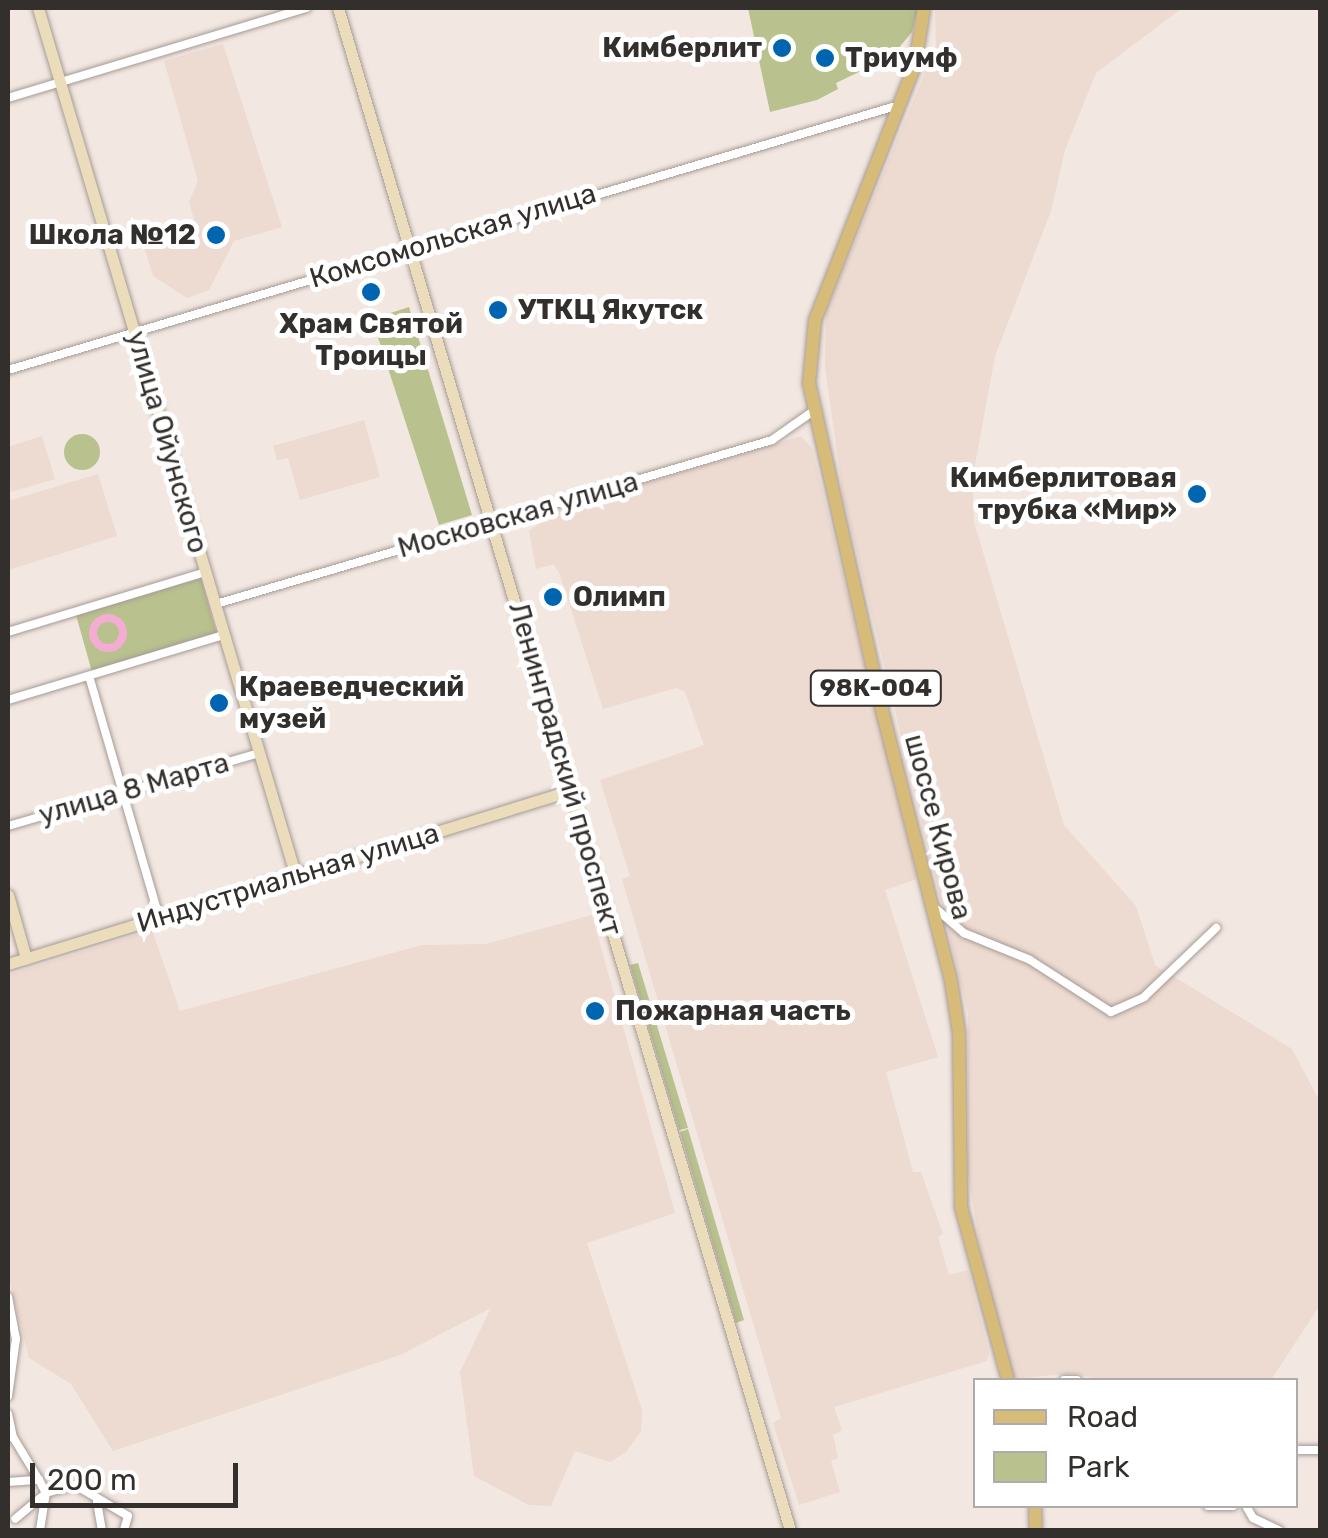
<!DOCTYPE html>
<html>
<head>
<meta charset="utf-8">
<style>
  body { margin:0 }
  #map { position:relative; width:1328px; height:1538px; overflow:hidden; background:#f2e7e1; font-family:Rubik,sans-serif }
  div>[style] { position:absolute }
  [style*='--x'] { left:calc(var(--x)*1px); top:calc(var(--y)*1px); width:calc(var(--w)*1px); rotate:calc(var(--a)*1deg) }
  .built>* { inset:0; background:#eddad1 }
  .green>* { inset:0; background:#b9c18e }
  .round { border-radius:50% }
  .canal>* { height:8px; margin:-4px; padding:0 4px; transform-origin:4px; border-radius:4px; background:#f4add2 }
  .canal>.ring { margin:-4px; padding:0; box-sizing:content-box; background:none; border:8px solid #f4add2; border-radius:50% }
  .roads { filter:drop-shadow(0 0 2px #a59b95) drop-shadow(0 0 2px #a59b95) }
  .street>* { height:8px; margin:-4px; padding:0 4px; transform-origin:4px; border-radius:4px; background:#fff }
  .secondary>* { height:11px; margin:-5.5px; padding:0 5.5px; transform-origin:5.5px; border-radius:5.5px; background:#ebddbc }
  .primary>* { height:12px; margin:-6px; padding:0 6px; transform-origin:6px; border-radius:6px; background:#d7bb79 }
  .dots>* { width:28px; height:28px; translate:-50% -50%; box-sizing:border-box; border:5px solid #fff; border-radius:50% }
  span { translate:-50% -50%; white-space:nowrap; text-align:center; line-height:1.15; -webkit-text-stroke:10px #fff; paint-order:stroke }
  .shield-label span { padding:2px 8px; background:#fff; border:2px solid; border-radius:8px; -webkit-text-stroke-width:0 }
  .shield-label { font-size:25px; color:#332f2d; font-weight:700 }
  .poi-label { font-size:28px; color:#332f2d; font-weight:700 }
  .right { translate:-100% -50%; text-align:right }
  .left { translate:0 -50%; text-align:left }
  .street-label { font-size:28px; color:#332f2d }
  .frame { position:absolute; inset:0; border:10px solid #332f2d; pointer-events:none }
  .legend { position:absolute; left:973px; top:1378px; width:325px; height:130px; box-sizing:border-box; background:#fff; border:2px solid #adacab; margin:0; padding:12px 18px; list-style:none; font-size:30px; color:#332f2d }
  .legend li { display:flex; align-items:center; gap:20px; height:50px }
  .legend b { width:50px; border:2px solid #adacab }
  .scale { position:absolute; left:30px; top:1463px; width:208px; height:45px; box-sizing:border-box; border:5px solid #332f2d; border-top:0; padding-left:12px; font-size:30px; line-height:35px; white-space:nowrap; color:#332f2d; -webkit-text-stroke:8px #fff; paint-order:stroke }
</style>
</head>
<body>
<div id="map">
  <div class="built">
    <i style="clip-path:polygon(935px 8px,1182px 8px,1096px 73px,1065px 150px,1051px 211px,995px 356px,972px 481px,974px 522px,1064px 825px,1136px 906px,1155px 965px,1292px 1049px,1320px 1102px,1320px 1305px,1271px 1380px,1098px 1380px,1076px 1373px,1012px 1379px,982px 1258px,968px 1173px,968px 1013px,843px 495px,825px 367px,826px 312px,936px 46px)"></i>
    <i style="clip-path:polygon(223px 44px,282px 227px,234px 241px,209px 290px,187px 298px,153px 276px,144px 246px,197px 229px,189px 202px,198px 181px,164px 61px)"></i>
    <i style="clip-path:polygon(364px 420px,380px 477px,300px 500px,288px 458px,277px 460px,273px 446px)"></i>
    <i style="clip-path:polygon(42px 436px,55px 479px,11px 492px,8px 447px)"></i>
    <i style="clip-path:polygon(801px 436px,812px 448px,917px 879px,885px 890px,938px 1057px,886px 1072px,913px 1172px,921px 1172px,943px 1234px,938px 1237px,949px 1275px,968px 1270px,989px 1353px,987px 1361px,834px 1407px,842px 1430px,833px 1435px,838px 1458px,831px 1461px,840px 1492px,799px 1505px,773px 1423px,781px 1418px,622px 879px,630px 876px,600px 780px,704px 745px,685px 692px,676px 688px,603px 709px,560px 575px,554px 564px,536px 569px,529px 531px,557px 511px)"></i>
    <i style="clip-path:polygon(98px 474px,117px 536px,8px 570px,8px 501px)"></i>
    <i style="clip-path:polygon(592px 915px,675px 1213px,587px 1243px,642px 1410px,641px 1431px,626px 1452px,610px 1462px,575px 1451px,551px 1506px,529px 1505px,474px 1476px,460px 1372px,491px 1308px,400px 1355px,113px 1451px,71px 1384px,29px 1358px,8px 1274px,8px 975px,152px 930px,180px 1011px,422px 945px,486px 944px)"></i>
  </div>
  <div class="green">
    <i style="clip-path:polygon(748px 8px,918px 8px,912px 32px,892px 56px,836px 83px,838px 89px,817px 100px,770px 112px)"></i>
    <i style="clip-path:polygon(409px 307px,472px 515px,439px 525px,372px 319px)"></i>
    <i class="round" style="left:64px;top:434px;width:36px;height:36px"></i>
    <i style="clip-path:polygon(201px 578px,217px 635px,92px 672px,76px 615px)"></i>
    <i style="clip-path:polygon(638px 963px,688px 1128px,679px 1130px,630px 965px)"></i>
    <i style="clip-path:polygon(688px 1129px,744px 1320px,736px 1323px,680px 1132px)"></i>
  </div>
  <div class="canal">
    <i class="ring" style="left:93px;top:618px;width:22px;height:22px"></i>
  </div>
  <div class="roads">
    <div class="street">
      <i style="--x:8;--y:98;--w:312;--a:-16.8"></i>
      <i style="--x:8;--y:370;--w:930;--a:-16.56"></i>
      <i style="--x:216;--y:604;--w:580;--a:-16.43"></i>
      <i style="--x:772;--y:440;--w:49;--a:-35"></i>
      <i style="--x:8;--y:632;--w:206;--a:-16.9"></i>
      <i style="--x:89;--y:676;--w:251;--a:73.8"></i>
      <i style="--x:8;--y:700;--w:225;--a:-16.8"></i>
      <i style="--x:8;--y:826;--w:262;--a:-16.2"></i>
      <i style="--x:934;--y:907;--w:40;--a:41"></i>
      <i style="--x:964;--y:933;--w:71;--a:22.2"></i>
      <i style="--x:1030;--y:960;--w:96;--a:32.7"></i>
      <i style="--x:1111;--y:1012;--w:36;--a:-24"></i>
      <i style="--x:1144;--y:997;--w:100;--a:-43.8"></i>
      <i style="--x:8;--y:1297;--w:43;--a:79.2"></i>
      <i style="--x:16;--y:1339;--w:58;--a:98"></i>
      <i style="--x:1064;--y:1380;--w:13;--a:0"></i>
      <i style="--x:8;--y:1414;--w:24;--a:78"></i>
      <i style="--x:13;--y:1437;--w:50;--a:58.8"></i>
      <i style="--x:1296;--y:1450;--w:24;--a:0"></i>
      <i style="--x:8;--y:1482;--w:31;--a:-4"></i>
      <i style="--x:39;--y:1480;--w:15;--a:62"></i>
      <i style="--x:46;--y:1493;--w:40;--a:140"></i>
      <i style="--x:97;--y:1502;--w:28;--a:80"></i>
      <i style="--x:1208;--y:1506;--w:25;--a:0"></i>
      <i style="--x:1246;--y:1506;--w:14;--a:60"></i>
      <i style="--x:1253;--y:1518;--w:29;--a:25"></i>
      <i style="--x:40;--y:1530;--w:37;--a:-81"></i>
      <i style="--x:46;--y:1493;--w:30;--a:-15"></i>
      <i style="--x:75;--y:1485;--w:61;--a:30.3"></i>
      <i style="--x:128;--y:1516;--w:15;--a:106"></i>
    </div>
    <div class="secondary">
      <i style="--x:38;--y:8;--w:906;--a:73.46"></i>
      <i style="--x:338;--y:8;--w:1588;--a:73.46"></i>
      <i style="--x:8;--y:895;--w:66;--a:74.1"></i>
      <i style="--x:8;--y:964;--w:587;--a:-17.14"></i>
    </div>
    <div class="primary">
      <i style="--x:924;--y:8;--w:58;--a:99"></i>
      <i style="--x:915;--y:65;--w:274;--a:111.4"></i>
      <i style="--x:815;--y:320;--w:63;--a:95.4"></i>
      <i style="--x:809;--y:383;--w:343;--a:77.4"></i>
      <i style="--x:884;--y:718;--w:271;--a:75.7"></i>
      <i style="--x:951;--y:981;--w:53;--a:81.3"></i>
      <i style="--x:959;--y:1033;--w:174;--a:89.3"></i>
      <i style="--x:961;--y:1207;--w:179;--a:74.8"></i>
      <i style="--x:1035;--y:1506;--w:24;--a:88"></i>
    </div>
  </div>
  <div class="dots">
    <i style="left:782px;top:48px;background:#0065b1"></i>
    <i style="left:825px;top:58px;background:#0065b1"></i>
    <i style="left:216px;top:235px;background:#0065b1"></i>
    <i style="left:371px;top:292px;background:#0065b1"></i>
    <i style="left:498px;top:310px;background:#0065b1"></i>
    <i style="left:1197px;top:494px;background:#0065b1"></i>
    <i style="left:553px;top:597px;background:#0065b1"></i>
    <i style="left:219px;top:703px;background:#0065b1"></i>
    <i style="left:595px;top:1011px;background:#0065b1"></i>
  </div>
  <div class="shield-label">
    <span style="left:876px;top:688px">98К-004</span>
  </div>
  <div class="poi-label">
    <span class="right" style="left:762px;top:48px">Кимберлит</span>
    <span class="left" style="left:845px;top:58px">Триумф</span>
    <span class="right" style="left:196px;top:235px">Школа №12</span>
    <span class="left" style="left:518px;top:310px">УТКЦ Якутск</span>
    <span style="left:371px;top:340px">Храм Святой<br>Троицы</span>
    <span class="right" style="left:1177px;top:494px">Кимберлитовая<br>трубка «Мир»</span>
    <span class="left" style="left:573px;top:597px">Олимп</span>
    <span class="left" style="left:239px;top:703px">Краеведческий<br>музей</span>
    <span class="left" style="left:615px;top:1011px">Пожарная часть</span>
  </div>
  <div class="street-label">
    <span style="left:453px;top:236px;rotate:-17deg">Комсомольская улица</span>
    <span style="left:167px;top:442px;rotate:74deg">улица Ойунского</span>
    <span style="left:518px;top:515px;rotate:-16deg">Московская улица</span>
    <span style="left:565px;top:769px;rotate:74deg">Ленинградский проспект</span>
    <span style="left:134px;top:789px;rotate:-16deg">улица 8 Марта</span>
    <span style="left:938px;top:827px;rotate:75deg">шоссе Кирова</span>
    <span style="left:288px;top:878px;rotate:-17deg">Индустриальная улица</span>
  </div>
  <div class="frame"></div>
  <ul class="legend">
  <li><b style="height:12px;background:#d7bb79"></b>Road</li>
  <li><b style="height:28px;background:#b9c18e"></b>Park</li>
  </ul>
  <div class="scale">200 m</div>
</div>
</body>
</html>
